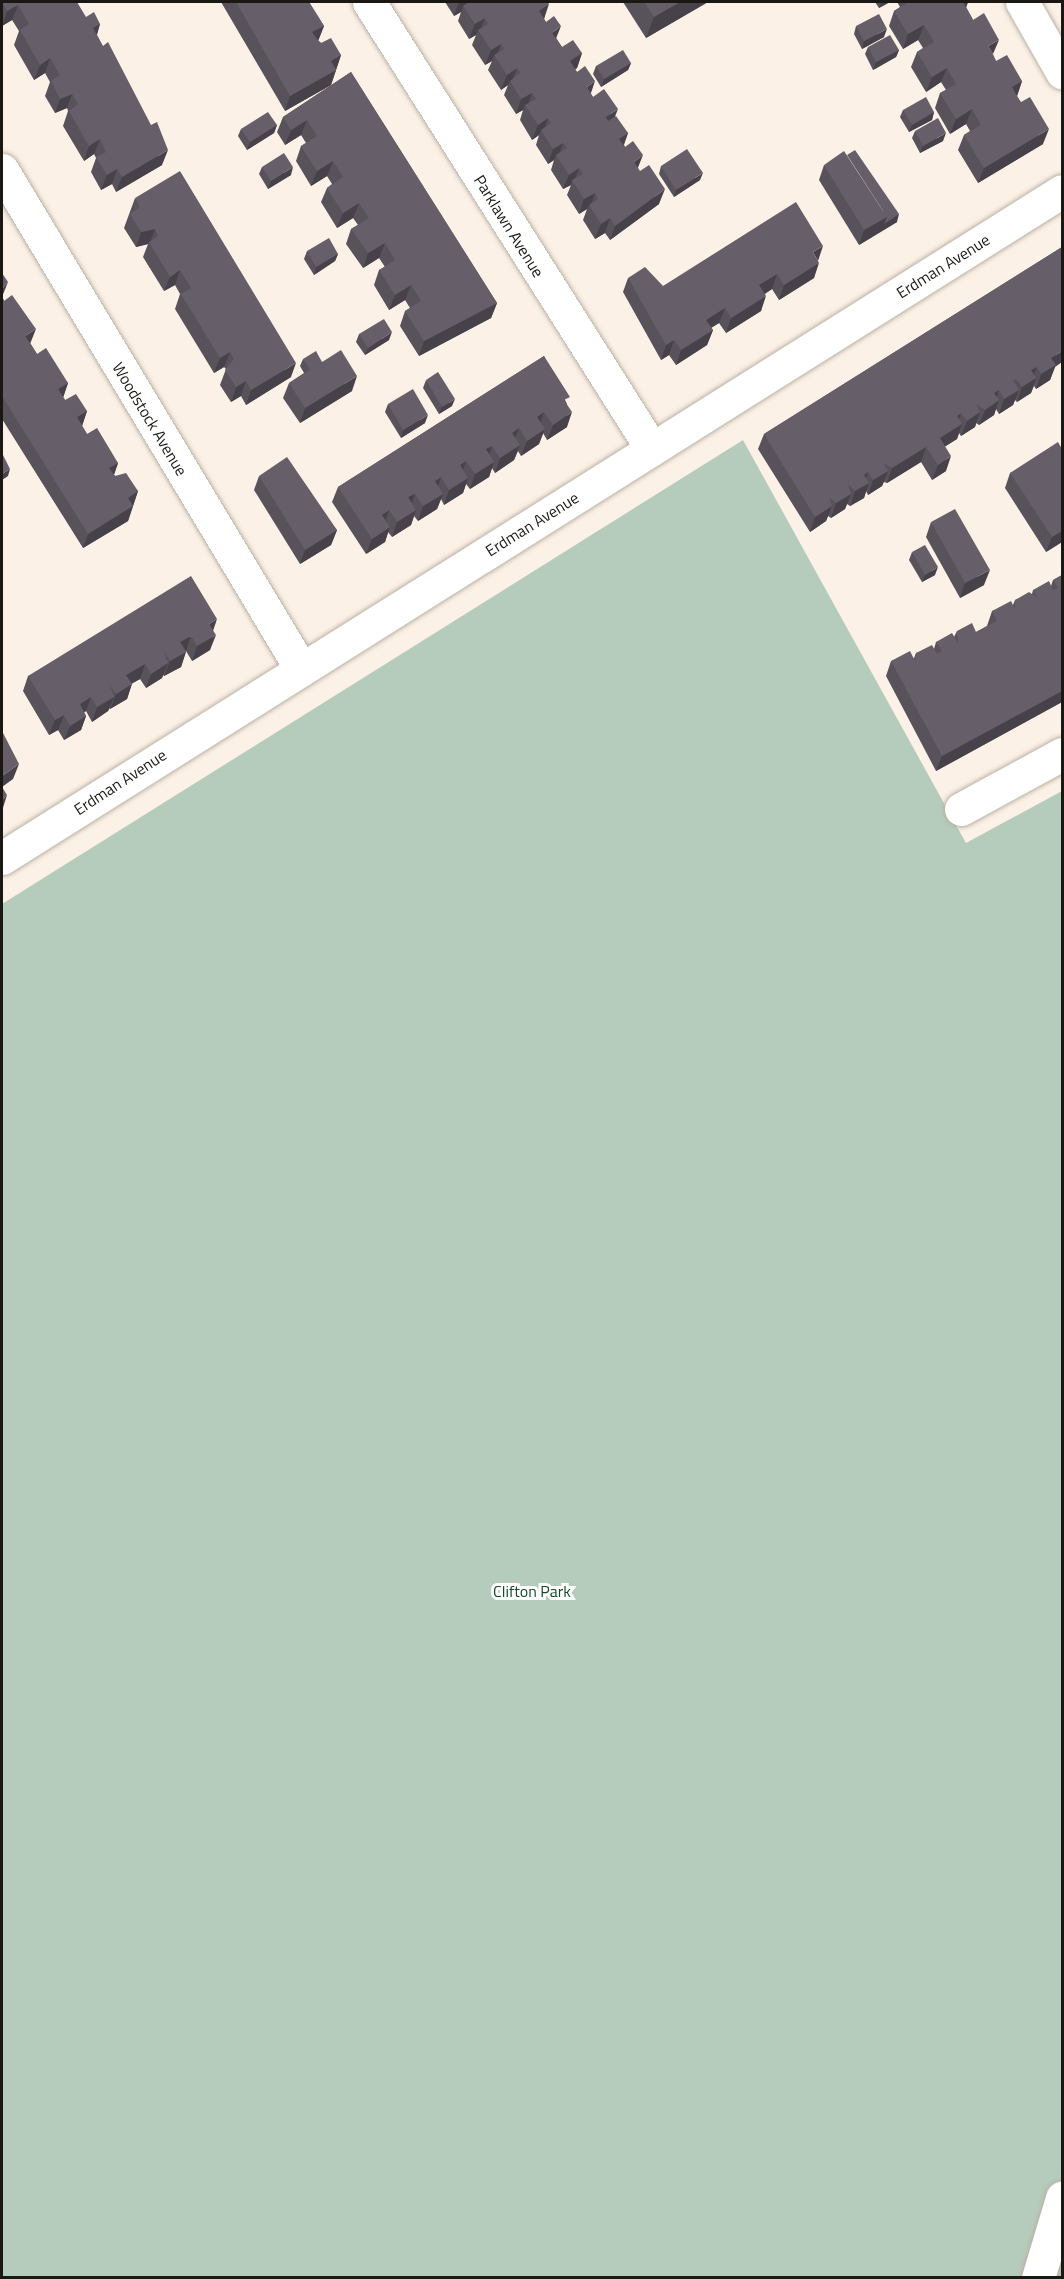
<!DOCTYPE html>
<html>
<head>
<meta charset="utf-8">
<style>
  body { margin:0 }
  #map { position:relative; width:1064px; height:2279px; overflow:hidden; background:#fcf1e6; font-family:"Titillium Web",sans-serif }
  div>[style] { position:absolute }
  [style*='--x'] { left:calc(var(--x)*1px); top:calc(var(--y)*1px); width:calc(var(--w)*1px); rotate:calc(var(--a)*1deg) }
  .green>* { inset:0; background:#b5ccbc }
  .roads { filter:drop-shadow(0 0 2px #bab1a6) drop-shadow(0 0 2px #bab1a6) }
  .street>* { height:33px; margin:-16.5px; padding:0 16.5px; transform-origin:16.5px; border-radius:16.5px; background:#fff }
  .primary>* { height:33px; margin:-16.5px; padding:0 16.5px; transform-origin:16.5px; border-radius:16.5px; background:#fff }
  .wall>* { inset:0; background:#58525b }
  .shaded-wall>* { inset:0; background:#47424a }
  .building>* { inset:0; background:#665f6a }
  span { translate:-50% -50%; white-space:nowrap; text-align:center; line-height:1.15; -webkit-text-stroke:6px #fff; paint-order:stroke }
  .street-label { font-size:16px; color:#1b1814 }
  .park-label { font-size:16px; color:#144b2e }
  .frame { position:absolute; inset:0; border:3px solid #1b1814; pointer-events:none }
</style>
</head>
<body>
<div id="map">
  <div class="green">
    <i style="clip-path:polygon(743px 440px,966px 843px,1062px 791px,1062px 2277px,2px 2278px,2px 904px)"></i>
  </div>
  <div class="roads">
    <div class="street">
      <i style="--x:369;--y:2;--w:529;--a:57.66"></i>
      <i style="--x:1022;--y:2;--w:81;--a:60.3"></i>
      <i style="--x:2;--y:170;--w:579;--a:59.05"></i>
      <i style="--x:961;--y:809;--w:115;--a:-28.6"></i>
      <i style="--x:1038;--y:2278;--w:84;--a:-73.3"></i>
    </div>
    <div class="primary">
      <i style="--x:2;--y:858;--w:1252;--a:-32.18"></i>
    </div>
  </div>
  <div class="wall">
    <i style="clip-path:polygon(2px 2px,86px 17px,100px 24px,97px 35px,162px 165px,116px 192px,112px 184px,101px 190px,91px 172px,96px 158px,94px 154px,84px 161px,63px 126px,68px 111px,67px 108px,55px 113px,45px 96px,50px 82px,45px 73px,34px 80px,14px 45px,19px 31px,12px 20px,2px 26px)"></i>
    <i style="clip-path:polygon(221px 2px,309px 2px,324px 26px,318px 41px,341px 55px,331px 85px,285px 111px)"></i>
    <i style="clip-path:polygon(445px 2px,548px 2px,544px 19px,562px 47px,582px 53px,577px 68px,575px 69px,593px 97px,614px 117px,628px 133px,624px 145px,659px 204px,610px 240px,605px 233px,595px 239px,583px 220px,587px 209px,579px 214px,567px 195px,571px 185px,563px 189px,551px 170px,554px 160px,548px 164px,536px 145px,539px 135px,532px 140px,520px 120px,523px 110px,516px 114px,504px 95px,508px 85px,501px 90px,488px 70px,492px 61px,485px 65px,472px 45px,476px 35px,469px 39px,458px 21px,461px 12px,454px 16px)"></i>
    <i style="clip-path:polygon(623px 2px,708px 2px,646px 38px)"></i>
    <i style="clip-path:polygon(875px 2px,890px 2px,879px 8px)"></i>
    <i style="clip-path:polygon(897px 2px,968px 2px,966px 7px,996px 61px,1022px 81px,1017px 96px,1043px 144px,978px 183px,958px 150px,964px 135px,970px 131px,966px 124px,950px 134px,935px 108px,940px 93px,946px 90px,941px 82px,926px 92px,911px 67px,917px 52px,923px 48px,918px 40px,903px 49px,889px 26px,894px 11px,900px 7px)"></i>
    <i style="clip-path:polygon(856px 26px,884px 37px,862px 49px,854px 34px)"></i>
    <i style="clip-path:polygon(868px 47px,899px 50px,896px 57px,873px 70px,865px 54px)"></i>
    <i style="clip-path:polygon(631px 63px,628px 70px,601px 87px,593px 74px,596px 66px)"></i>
    <i style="clip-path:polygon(351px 72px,497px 303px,491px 318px,419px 356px,400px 326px,405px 311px,410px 308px,405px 300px,389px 310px,374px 285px,379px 270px,385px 267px,379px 258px,363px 268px,346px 244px,351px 229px,358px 225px,353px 218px,337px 228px,321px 202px,327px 188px,332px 184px,327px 176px,311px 186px,296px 161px,301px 146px,306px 143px,301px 135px,285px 145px,277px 132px,283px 117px)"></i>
    <i style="clip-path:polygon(903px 110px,934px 112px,932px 120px,909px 132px,900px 117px)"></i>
    <i style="clip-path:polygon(277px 125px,274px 133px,247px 150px,238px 136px,241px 129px)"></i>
    <i style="clip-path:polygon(915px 131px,943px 141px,920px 153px,912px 138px)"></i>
    <i style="clip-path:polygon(824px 165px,897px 222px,859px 245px,819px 180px)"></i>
    <i style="clip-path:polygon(661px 166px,700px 180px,674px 197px,659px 174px)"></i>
    <i style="clip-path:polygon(262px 167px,291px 175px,268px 189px,259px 174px)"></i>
    <i style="clip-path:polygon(135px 198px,291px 377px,246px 405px,241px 396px,231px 402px,220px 385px,226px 369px,224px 367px,214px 373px,175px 309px,180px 294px,175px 285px,164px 291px,143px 257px,148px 244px,136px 247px,124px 228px)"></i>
    <i style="clip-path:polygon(1062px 247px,1055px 367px,1050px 380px,1036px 389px,1034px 386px,1031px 393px,1017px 402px,1015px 400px,1013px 405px,999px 414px,996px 409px,994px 415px,979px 425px,976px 423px,975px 427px,961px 436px,959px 433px,957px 439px,945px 446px,946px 471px,932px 480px,921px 462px,887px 483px,884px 482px,882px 486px,868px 495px,866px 491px,864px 498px,850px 506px,847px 504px,845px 509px,831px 518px,828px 516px,826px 521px,810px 532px,758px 449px,764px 434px)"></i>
    <i style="clip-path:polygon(307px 251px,338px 254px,335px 261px,314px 275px,304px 259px)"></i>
    <i style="clip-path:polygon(818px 261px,814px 278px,779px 300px,772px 289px,765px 294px,761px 311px,726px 333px,719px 323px,711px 328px,713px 330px,707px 345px,676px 365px,669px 355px,661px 360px,623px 292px,628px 278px,663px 286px)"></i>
    <i style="clip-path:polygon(2px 273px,2px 297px,37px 354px,68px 383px,63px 397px,65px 400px,87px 411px,82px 426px,87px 434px,118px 463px,114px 475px,138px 491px,128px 521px,83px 548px,2px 419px)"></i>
    <i style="clip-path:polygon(359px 334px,389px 340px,365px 355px,356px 342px)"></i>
    <i style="clip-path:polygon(544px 356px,567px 404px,567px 427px,547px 440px,543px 433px,539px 444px,521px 456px,518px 451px,514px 460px,495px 473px,492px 468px,489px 477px,470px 489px,466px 484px,463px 493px,444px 505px,441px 499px,437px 509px,418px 521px,414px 516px,411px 525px,392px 537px,388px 532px,385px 542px,366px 554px,332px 502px,338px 487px)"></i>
    <i style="clip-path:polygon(303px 359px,322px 362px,352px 391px,300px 423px,283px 398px,289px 383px,304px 373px,300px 366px)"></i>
    <i style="clip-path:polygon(426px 380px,452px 406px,439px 414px,423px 388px)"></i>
    <i style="clip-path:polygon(388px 404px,425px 423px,401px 438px,385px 412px)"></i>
    <i style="clip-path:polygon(1062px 449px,1062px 542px,1046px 552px,1005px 488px,1010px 473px)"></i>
    <i style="clip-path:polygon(259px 476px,337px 530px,331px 545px,300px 564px,254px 490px)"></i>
    <i style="clip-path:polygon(931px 522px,984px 585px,960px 598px,926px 537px)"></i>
    <i style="clip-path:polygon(912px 552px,935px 575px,922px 582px,909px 560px)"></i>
    <i style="clip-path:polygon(1062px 575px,1062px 702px,936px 771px,886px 676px,891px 661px,914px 658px,916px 653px,934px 649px,936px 642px,954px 637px,957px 631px,976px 632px,987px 626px,992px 611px,1013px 605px,1015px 600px,1032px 594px,1033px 590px,1051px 586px,1053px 580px)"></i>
    <i style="clip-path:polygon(213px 631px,210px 650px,192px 661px,186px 651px,181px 667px,164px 676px,163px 675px,162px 678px,146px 688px,140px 679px,132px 683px,127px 699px,110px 709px,110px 708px,108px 711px,92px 722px,86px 711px,84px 712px,86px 716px,81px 730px,64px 740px,58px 730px,49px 735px,23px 691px,28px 676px)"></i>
  </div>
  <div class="shaded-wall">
    <i style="clip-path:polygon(459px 2px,468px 2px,465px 9px,463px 6px,461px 12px,454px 16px)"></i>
    <i style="clip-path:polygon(680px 2px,708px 2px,646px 38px,654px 17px)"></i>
    <i style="clip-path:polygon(881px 2px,890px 2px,879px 8px)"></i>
    <i style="clip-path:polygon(961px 2px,968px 2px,966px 8px)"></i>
    <i style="clip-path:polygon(549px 4px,544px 19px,539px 11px)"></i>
    <i style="clip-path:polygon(18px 5px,12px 20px,2px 26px,7px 11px)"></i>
    <i style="clip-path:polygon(485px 18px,479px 33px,478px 30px,476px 35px,469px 39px,475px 24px)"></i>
    <i style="clip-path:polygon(100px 24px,95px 39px,93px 28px)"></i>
    <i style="clip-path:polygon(924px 25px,918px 40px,903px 49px,908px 34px)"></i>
    <i style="clip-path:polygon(324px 26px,318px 41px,307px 47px,312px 32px)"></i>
    <i style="clip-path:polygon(561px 26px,555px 41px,552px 33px)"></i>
    <i style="clip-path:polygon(887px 29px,884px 37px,862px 49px,864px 41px)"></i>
    <i style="clip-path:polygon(999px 40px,993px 54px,988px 46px)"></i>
    <i style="clip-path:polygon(501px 44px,496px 58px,494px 55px,492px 61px,485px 65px,491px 50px)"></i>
    <i style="clip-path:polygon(899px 50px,896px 57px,873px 70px,876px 62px)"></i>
    <i style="clip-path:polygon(582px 53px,577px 68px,565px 76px,570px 61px)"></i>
    <i style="clip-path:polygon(341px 55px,336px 70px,331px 61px)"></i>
    <i style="clip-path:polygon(50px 58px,45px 73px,34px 80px,40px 65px)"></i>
    <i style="clip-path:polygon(631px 63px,628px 70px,601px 87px,604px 79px)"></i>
    <i style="clip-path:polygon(517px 68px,511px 83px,510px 81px,508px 85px,501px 90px,507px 75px)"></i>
    <i style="clip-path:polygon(947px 68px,941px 82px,926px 92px,932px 77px)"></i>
    <i style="clip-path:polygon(336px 70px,331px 85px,285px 111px,290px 96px)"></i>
    <i style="clip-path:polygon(595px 81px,590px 96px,587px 87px)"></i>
    <i style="clip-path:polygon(1022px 81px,1017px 96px,1012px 87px)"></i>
    <i style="clip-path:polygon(532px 93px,527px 107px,525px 105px,523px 110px,516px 114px,521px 99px)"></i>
    <i style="clip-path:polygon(72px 94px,67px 108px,55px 113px,60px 99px)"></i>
    <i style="clip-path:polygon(618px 109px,612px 124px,600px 132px,606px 117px)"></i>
    <i style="clip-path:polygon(972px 109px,966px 124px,950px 134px,956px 119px)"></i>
    <i style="clip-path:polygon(934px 112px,932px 120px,909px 132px,912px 125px)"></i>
    <i style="clip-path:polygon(548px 118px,543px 133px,541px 130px,539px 135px,532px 140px,538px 125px)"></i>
    <i style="clip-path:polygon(307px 120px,301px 135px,285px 145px,291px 130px)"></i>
    <i style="clip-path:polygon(277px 125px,274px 133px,247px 150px,250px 142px)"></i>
    <i style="clip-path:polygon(1049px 129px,1043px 144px,978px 183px,984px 168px)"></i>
    <i style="clip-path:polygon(628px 133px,622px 148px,619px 139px)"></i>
    <i style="clip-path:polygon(946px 133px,943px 141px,920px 153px,923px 146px)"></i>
    <i style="clip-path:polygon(100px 139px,94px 154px,84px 161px,89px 146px)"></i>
    <i style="clip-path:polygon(563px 143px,558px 157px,556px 155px,554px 160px,548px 164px,553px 149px)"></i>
    <i style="clip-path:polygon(168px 150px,162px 165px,116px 192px,122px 177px)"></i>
    <i style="clip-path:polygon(643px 155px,637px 170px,634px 162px)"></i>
    <i style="clip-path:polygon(333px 161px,327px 176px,311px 186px,317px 171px)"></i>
    <i style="clip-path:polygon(293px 167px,291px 175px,268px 189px,271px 181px)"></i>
    <i style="clip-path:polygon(579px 168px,574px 182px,572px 180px,571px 185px,563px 189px,569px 175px)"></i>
    <i style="clip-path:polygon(117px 169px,112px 184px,101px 190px,107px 175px)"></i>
    <i style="clip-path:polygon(703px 173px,700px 180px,674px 197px,676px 190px)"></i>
    <i style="clip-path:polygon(665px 189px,659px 204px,610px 240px,615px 226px)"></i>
    <i style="clip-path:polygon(595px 193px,590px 207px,589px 205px,587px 209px,579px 214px,584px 199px)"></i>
    <i style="clip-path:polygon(359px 203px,353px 218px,337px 228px,343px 213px)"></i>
    <i style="clip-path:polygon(899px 214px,897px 222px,859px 245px,864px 230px,887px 217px)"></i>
    <i style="clip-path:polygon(610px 218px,605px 233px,595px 239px,601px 224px)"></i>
    <i style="clip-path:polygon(155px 229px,150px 243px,149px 242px,148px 244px,136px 247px,141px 232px)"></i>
    <i style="clip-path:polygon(385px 243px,379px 258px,363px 268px,368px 253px)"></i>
    <i style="clip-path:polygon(823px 246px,818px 261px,813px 252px)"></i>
    <i style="clip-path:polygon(338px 254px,335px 261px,314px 275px,316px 267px)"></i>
    <i style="clip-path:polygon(819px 263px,814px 278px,779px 300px,784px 285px)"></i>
    <i style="clip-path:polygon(180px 270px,175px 285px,164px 291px,170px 277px)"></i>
    <i style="clip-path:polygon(777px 274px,772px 289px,754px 300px,759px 285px)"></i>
    <i style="clip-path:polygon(8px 282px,2px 297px,2px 298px,2px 289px)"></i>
    <i style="clip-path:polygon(411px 285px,405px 300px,389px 310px,395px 295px)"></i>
    <i style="clip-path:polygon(766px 296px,761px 311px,726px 333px,731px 318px)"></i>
    <i style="clip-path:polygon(497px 303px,491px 318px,419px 356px,424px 341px)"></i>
    <i style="clip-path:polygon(725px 308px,719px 323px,701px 334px,706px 320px)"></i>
    <i style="clip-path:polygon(36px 329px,30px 344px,25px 336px)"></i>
    <i style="clip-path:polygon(713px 330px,707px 345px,676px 365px,681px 350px)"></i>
    <i style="clip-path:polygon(392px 332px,389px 340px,365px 355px,368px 348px)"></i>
    <i style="clip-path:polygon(674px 340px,669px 355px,661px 360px,666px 345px)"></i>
    <i style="clip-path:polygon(1062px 351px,1062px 362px,1055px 367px,1050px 380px,1036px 389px,1041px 374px,1051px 358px)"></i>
    <i style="clip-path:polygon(230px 352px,224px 367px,214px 373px,220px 358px)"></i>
    <i style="clip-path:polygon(296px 363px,291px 377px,246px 405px,251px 390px)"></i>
    <i style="clip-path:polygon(1037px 367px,1031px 381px,1036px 378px,1031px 393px,1017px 402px,1022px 387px,1031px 370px)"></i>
    <i style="clip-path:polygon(357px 376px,352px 391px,300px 423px,305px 408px)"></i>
    <i style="clip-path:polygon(246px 381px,241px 396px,231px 402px,236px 387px)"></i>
    <i style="clip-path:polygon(68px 383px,63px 398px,58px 389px)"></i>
    <i style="clip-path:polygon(999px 390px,994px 404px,999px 400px,994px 415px,979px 425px,985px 410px,994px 393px)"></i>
    <i style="clip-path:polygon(1019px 390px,1013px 405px,999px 414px,1004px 399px)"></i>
    <i style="clip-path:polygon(455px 399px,452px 406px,439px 414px,442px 407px)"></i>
    <i style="clip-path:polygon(87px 411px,82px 426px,77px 417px)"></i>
    <i style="clip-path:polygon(544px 412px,539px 427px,537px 417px)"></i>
    <i style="clip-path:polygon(572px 412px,567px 427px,547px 440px,553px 425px)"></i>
    <i style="clip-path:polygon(980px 412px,975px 427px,961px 436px,967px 421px)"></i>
    <i style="clip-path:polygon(961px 413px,956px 428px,962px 424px,957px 439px,935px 453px,940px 438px,957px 416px)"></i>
    <i style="clip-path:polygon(428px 415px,425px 423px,401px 438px,403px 430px)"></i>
    <i style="clip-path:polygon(519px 428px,513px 443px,512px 433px)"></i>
    <i style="clip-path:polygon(545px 429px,539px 444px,521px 456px,527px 441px)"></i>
    <i style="clip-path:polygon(520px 445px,514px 460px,495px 473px,500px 458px)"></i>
    <i style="clip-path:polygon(492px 446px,487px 461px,486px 449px)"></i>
    <i style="clip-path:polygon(926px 447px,921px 462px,887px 483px,892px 468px)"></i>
    <i style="clip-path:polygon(951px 456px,946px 471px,932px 480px,938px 465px)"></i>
    <i style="clip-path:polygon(466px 461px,461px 476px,460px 465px)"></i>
    <i style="clip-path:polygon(494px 462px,489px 477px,470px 489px,475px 474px)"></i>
    <i style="clip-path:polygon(118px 463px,113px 477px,109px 468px)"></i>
    <i style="clip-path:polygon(10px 469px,8px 476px,2px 480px,2px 474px)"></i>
    <i style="clip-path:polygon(888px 471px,882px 486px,868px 495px,873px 480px)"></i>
    <i style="clip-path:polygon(868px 472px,863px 487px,869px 483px,864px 498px,850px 506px,855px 491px,864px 475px)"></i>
    <i style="clip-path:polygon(441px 477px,436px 492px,435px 481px)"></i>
    <i style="clip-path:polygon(468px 478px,463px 493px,444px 505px,449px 490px)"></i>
    <i style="clip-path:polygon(138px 491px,128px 521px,83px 548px,88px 534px,128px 498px)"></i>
    <i style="clip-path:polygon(415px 494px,410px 508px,408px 497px)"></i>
    <i style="clip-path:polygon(443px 494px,437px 509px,418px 521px,423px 506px)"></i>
    <i style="clip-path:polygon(851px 494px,845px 509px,831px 518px,836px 503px)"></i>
    <i style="clip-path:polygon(832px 506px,826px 521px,810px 532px,815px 517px)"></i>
    <i style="clip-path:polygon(389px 510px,384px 525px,382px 515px)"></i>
    <i style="clip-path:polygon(416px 510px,411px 525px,392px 537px,397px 522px)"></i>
    <i style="clip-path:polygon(390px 527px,385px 542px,366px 554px,372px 539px)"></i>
    <i style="clip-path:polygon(337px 530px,331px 545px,300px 564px,305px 550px)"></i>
    <i style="clip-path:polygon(1062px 531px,1062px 542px,1046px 552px,1052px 537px)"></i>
    <i style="clip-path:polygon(938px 567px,935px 575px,922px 582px,925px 575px)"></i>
    <i style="clip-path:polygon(990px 570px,984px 585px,960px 598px,965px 583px)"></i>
    <i style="clip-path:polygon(217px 619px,212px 634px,209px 624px)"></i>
    <i style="clip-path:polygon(216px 635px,210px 650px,192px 661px,197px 646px)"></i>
    <i style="clip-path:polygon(191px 636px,186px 651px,180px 642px)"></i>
    <i style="clip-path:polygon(186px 652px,181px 667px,164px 676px,170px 661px)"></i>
    <i style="clip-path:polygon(168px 663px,162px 678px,146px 688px,151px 674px)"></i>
    <i style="clip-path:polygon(145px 664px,140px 679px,121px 690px,126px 675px)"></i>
    <i style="clip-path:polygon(132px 684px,127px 699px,110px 709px,116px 694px)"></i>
    <i style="clip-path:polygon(1062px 691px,1062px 702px,936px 771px,942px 756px)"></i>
    <i style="clip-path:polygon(91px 697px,86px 711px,74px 719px,80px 704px)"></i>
    <i style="clip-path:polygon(114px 697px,108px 711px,92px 722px,97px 707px)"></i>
    <i style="clip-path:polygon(64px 715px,58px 730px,49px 735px,55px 720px)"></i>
    <i style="clip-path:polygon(86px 716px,81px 730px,64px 740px,70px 726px)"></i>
    <i style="clip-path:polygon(19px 764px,13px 779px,2px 787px,2px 776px)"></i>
    <i style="clip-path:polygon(7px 795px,2px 811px,2px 800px)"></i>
  </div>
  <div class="building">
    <i style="clip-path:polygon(2px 2px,77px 2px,86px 17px,94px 12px,100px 24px,93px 28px,103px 46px,108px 42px,151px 125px,157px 122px,168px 150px,122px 177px,117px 169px,107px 175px,96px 157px,106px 152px,100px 139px,89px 146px,69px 111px,78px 104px,72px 94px,60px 99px,51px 81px,60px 75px,50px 58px,40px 65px,20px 30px,29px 24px,18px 5px,7px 11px)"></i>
    <i style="clip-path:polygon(236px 2px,309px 2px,324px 26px,312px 32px,317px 39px,321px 43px,331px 38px,341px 55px,331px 61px,336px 70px,290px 96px)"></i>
    <i style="clip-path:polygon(469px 2px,548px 2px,549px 4px,539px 11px,546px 22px,554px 16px,561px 26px,552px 33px,562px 47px,573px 40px,582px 53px,570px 61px,577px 72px,585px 66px,595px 81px,587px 87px,593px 97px,604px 89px,618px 109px,606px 117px,608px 121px,616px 116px,628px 133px,619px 139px,625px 147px,633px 141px,643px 155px,634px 162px,640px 171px,649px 165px,665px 189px,615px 226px,610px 218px,601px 224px,589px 205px,598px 199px,595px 193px,584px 199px,572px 180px,583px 174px,579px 168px,569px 175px,556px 155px,567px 148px,563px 143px,553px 149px,541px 130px,551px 123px,548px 118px,538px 125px,525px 105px,536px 99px,532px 93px,521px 99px,510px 81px,520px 73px,517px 68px,507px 75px,494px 55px,504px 49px,501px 44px,491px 50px,478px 30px,488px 24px,485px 18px,475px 24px,463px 6px)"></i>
    <i style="clip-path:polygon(644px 2px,680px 2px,654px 17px)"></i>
    <i style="clip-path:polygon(909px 2px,963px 2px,973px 20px,984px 13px,999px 40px,988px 46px,992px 52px,996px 61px,1007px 55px,1022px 81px,1012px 87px,1015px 93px,1021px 102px,1030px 97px,1049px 129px,984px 168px,964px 135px,981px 125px,972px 109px,956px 119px,940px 93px,956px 84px,947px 68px,932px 77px,917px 52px,934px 42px,924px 25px,908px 34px,894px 11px)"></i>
    <i style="clip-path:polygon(879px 14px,887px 29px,864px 41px,856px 26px)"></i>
    <i style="clip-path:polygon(890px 35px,899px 50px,876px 62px,868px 47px)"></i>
    <i style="clip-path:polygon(623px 50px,631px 63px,604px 79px,596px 66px)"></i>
    <i style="clip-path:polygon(351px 72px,497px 303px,424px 341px,405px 311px,421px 301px,411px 285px,395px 295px,379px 270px,395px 260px,385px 243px,368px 253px,351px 229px,369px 218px,359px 203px,343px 213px,327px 188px,343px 177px,333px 161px,317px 171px,301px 146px,317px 136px,307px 120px,291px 130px,283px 117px)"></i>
    <i style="clip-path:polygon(926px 97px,934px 112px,912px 125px,903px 110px)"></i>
    <i style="clip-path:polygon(268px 112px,277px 125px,250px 142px,241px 129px)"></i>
    <i style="clip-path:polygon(938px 118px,946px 133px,923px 146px,915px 131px)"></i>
    <i style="clip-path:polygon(687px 149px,703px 173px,676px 190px,661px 166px)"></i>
    <i style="clip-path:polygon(855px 150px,899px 214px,884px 224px,887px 217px,847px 155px)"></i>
    <i style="clip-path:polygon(844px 151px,887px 217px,864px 230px,824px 165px)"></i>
    <i style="clip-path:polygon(284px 153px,293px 167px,271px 181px,262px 167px)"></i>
    <i style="clip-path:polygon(180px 171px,296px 363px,251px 390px,246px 381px,236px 387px,225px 370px,234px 359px,230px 352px,220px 358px,181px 294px,191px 288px,180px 270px,170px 277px,149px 242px,158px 236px,155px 229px,141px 232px,130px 214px,140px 207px,135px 198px)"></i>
    <i style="clip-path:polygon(796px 202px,823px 246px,813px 252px,819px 263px,784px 285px,777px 274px,759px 285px,766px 296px,731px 318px,725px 308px,706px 320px,713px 330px,681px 350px,674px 340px,666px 345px,628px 278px,645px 267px,663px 286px)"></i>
    <i style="clip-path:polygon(329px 238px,338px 254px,316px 267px,307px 251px)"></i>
    <i style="clip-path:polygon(1062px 247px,1062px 351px,1051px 358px,1056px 365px,1041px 374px,1037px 367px,1031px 370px,1036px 378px,1022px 387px,1016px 379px,1013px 381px,1019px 390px,1004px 399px,999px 390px,994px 393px,999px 400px,985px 410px,976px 404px,980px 412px,967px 421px,961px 413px,957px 416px,962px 424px,940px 438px,951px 456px,938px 465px,926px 447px,892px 468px,883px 463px,888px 471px,873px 480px,868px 472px,864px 475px,869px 483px,855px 491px,848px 484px,851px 494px,836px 503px,829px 497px,832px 506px,815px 517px,764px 434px)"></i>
    <i style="clip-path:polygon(2px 273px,8px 282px,2px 289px)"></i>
    <i style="clip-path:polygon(12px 295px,36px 329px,25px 336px,37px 354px,46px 348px,68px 383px,58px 389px,65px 400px,76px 394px,87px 411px,77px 417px,87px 434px,97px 428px,118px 463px,109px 468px,115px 476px,126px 473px,138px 491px,128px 498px,133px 506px,88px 534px,2px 396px,2px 297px,4px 301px)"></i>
    <i style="clip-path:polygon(384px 319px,392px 332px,368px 348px,359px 334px)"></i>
    <i style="clip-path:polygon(341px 350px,357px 376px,305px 408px,289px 383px)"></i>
    <i style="clip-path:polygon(316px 351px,322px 362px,310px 370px,303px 359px)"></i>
    <i style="clip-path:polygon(544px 356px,570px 397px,564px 400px,572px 412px,553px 425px,544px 412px,537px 417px,545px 429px,527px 441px,519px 428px,512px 433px,520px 445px,500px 458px,492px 446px,486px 449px,494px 462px,475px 474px,466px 461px,460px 465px,468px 478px,449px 490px,441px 477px,435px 481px,443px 494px,423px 506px,415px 494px,408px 497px,416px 510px,397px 522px,389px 510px,382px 515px,390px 527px,372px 539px,338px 487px)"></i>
    <i style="clip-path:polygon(438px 372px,455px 399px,442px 407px,426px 380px)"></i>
    <i style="clip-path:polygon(413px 389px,428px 415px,403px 430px,388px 404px)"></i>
    <i style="clip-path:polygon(1058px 442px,1062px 449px,1062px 531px,1052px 537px,1010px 473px)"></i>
    <i style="clip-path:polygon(3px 455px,10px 469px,2px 474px,2px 456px)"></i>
    <i style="clip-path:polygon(287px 457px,337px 530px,305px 550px,259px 476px)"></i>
    <i style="clip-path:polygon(955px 509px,990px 570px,965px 583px,931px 522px)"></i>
    <i style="clip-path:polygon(925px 545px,938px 567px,925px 575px,912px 552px)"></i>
    <i style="clip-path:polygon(1062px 575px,1062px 691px,942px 756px,891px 661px,910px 651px,915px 661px,916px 653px,932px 645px,937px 654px,942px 651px,936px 642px,952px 633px,958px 643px,957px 631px,972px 623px,976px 632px,997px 621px,992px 611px,1011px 601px,1015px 609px,1015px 600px,1029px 592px,1038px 598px,1033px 590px,1049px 581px,1053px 590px,1058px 588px,1053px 580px)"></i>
    <i style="clip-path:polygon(191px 576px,217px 619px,209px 624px,216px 635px,197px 646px,191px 636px,180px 642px,186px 652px,170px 661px,164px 652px,168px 663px,151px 674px,145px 664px,126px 675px,132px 684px,116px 694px,110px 685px,114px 697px,97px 707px,91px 697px,80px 704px,86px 716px,70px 726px,64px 715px,55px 720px,28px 676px)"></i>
    <i style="clip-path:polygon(2px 731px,19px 764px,2px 776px)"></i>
    <i style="clip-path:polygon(2px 787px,7px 795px,2px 800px)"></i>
  </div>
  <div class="street-label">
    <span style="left:509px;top:226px;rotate:58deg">Parklawn Avenue</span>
    <span style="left:943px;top:266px;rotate:-32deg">Erdman Avenue</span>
    <span style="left:150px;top:419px;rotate:59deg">Woodstock Avenue</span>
    <span style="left:532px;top:524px;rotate:-32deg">Erdman Avenue</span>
    <span style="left:120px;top:782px;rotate:-33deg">Erdman Avenue</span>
  </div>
  <div class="park-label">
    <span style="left:532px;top:1591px">Clifton Park</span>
  </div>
  <div class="frame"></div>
</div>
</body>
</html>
